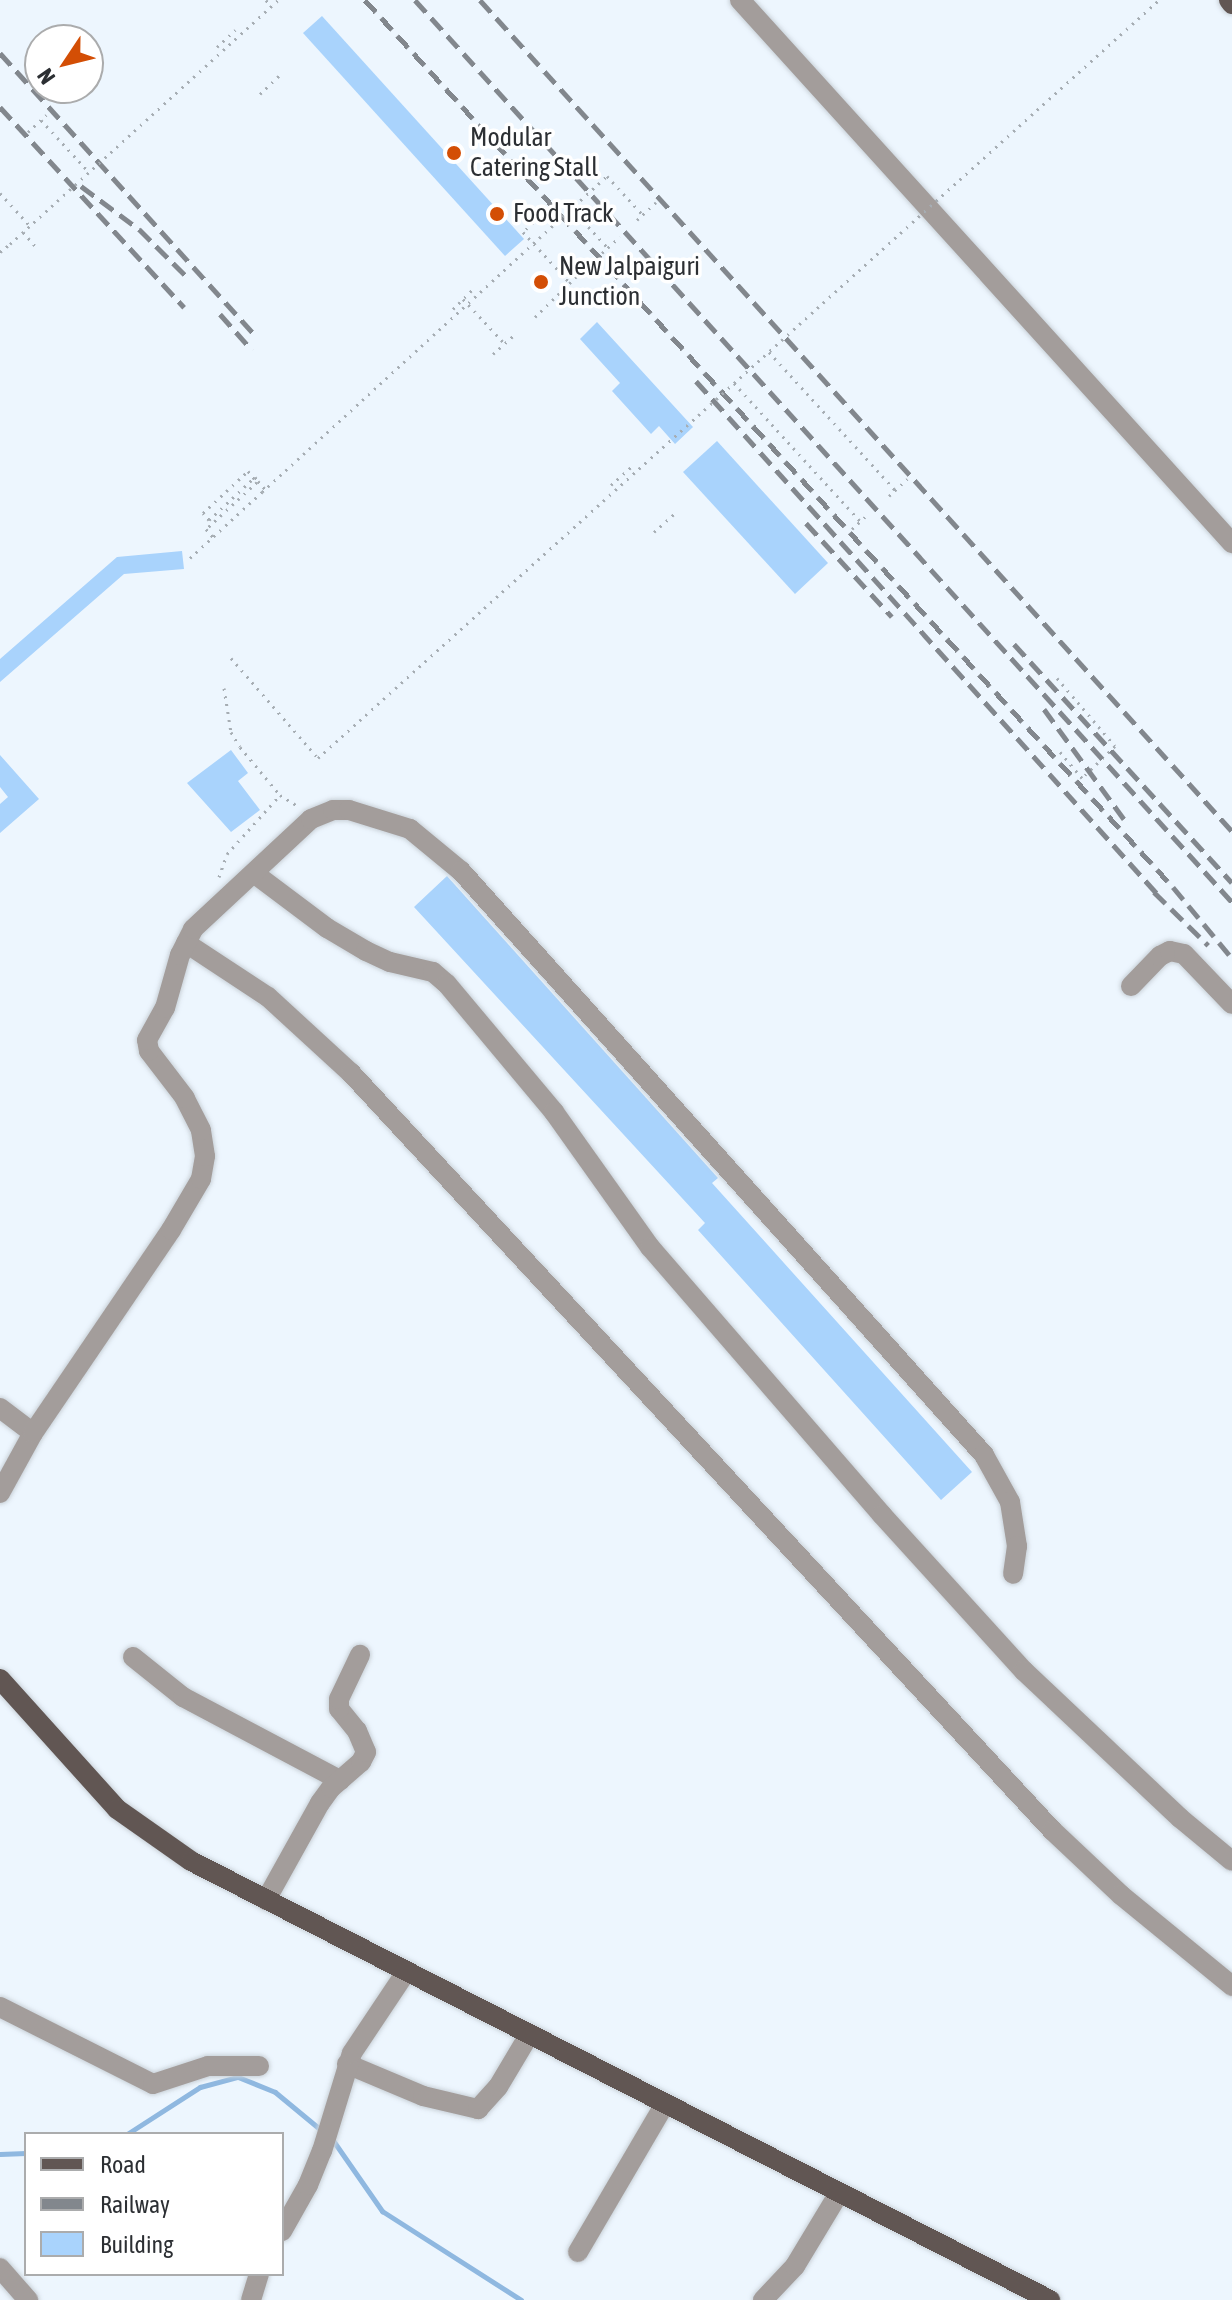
<!DOCTYPE html>
<html>
<head>
<meta charset="utf-8">
<style>
  body { margin:0 }
  #map { position:relative; width:1232px; height:2300px; overflow:hidden; background:#edf6fe; font-family:"Asap Condensed",sans-serif }
  div>[style] { position:absolute }
  [style*='--x'] { left:calc(var(--x)*1px); top:calc(var(--y)*1px); width:calc(var(--w)*1px); rotate:calc(var(--a)*1deg) }
  .stream>* { height:5px; margin:-2.5px; padding:0 2.5px; transform-origin:2.5px; border-radius:2.5px; background:#8fb8e0 }
  .building>* { inset:0; background:#a9d3fc }
  .path>* { height:3px; margin-top:-1.5px; transform-origin:0; background:repeating-linear-gradient(90deg,#a6adb3 0 2px,transparent 0 8px) }
  .roads { filter:drop-shadow(0 0 2px #cad2d9) drop-shadow(0 0 2px #cad2d9) }
  .minor>* { height:20px; margin:-10px; padding:0 10px; transform-origin:10px; border-radius:10px; background:#a39d9b }
  .major>* { height:20px; margin:-10px; padding:0 10px; transform-origin:10px; border-radius:10px; background:#615653 }
  .rail>* { height:5px; margin-top:-2.5px; transform-origin:0; background:repeating-linear-gradient(90deg,#82878d 0 16px,transparent 0 24px) }
  .path-bridge>* { height:3px; margin-top:-1.5px; transform-origin:0; background:repeating-linear-gradient(90deg,#a6adb3 0 2px,transparent 0 8px) }
  .dots>* { width:22px; height:22px; translate:-50% -50%; box-sizing:border-box; border:4px solid #fff; border-radius:50% }
  span { translate:-50% -50%; white-space:nowrap; text-align:center; line-height:1.15; -webkit-text-stroke:7px #fff; paint-order:stroke }
  .poi-label { font-size:26px; color:#2c2f33 }
  .left { translate:0 -50%; text-align:left }
  .legend { position:absolute; left:24px; top:2132px; width:260px; height:144px; box-sizing:border-box; background:#fff; border:2px solid #abacad; margin:0; padding:10px 14px; list-style:none; font-size:24px; color:#2c2f33 }
  .legend li { display:flex; align-items:center; gap:16px; height:40px }
  .legend b { width:40px; border:2px solid #abacad }
  .north { position:absolute; left:24px; top:24px; width:80px; height:80px; box-sizing:border-box; background:#fff; border:2px solid #abacad; border-radius:50%; rotate:235deg; font-size:22px; font-weight:700; line-height:32px; text-align:center; color:#2c2f33 }
  .north::after { content:''; display:block; margin:auto; width:28px; height:36px; background:#d34e05; clip-path:polygon(50% 0,100% 100%,50% 72%,0 100%) }
</style>
</head>
<body>
<div id="map">
  <div class="stream">
    <i style="--x:127;--y:2134;--w:87;--a:-32.8"></i>
    <i style="--x:200;--y:2087;--w:39;--a:-15"></i>
    <i style="--x:238;--y:2077;--w:40;--a:22"></i>
    <i style="--x:275;--y:2092;--w:60;--a:39.6"></i>
    <i style="--x:332;--y:2139;--w:88;--a:55.2"></i>
    <i style="--x:382;--y:2211;--w:165;--a:32.6"></i>
    <i style="--x:0;--y:2154;--w:26;--a:-2"></i>
  </div>
  <div class="building">
    <i style="clip-path:polygon(322px 16px,524px 239px,505px 256px,303px 33px)"></i>
    <i style="clip-path:polygon(597px 322px,693px 427px,675px 444px,659px 426px,651px 434px,612px 391px,620px 383px,580px 339px)"></i>
    <i style="clip-path:polygon(717px 441px,828px 563px,795px 594px,683px 472px)"></i>
    <i style="clip-path:polygon(182px 551px,184px 569px,124px 574px,0 682px,0 659px,117px 557px)"></i>
    <i style="clip-path:polygon(231px 750px,248px 773px,238px 781px,260px 810px,231px 832px,187px 783px)"></i>
    <i style="clip-path:polygon(0 755px,39px 799px,0 833px,0 804px,8px 797px,0 787px)"></i>
    <i style="clip-path:polygon(447px 876px,718px 1178px,712px 1183px,972px 1472px,941px 1500px,698px 1230px,705px 1223px,414px 907px)"></i>
  </div>
  <div class="path">
    <i style="--x:266;--y:0;--w:8;--a:50"></i>
    <i style="--x:217;--y:47;--w:25;--a:-43"></i>
    <i style="--x:260;--y:94;--w:28;--a:-44"></i>
    <i style="--x:41;--y:120;--w:71;--a:47.3"></i>
    <i style="--x:28;--y:132;--w:25;--a:-43"></i>
    <i style="--x:607;--y:176;--w:53;--a:47.3"></i>
    <i style="--x:0;--y:193;--w:45;--a:47.7"></i>
    <i style="--x:572;--y:209;--w:53;--a:47.3"></i>
    <i style="--x:539;--y:217;--w:22;--a:137"></i>
    <i style="--x:523;--y:232;--w:69;--a:47.3"></i>
    <i style="--x:637;--y:220;--w:26;--a:-43"></i>
    <i style="--x:23;--y:232;--w:20;--a:49"></i>
    <i style="--x:0;--y:252;--w:13;--a:-39"></i>
    <i style="--x:602;--y:253;--w:24;--a:-42"></i>
    <i style="--x:463;--y:299;--w:62;--a:47"></i>
    <i style="--x:453;--y:309;--w:28;--a:-45"></i>
    <i style="--x:535;--y:317;--w:70;--a:-44.4"></i>
    <i style="--x:769;--y:352;--w:187;--a:47.6"></i>
    <i style="--x:493;--y:354;--w:28;--a:-42"></i>
    <i style="--x:734;--y:383;--w:187;--a:47.6"></i>
    <i style="--x:258;--y:481;--w:11;--a:49"></i>
    <i style="--x:611;--y:485;--w:28;--a:-42"></i>
    <i style="--x:889;--y:496;--w:25;--a:-43"></i>
    <i style="--x:209;--y:520;--w:9;--a:-131"></i>
    <i style="--x:203;--y:513;--w:62;--a:-43"></i>
    <i style="--x:248;--y:471;--w:14;--a:51"></i>
    <i style="--x:257;--y:482;--w:69;--a:137.3"></i>
    <i style="--x:206;--y:529;--w:11;--a:49"></i>
    <i style="--x:852;--y:529;--w:23;--a:-43"></i>
    <i style="--x:654;--y:532;--w:28;--a:-42"></i>
    <i style="--x:190;--y:558;--w:98;--a:-42.5"></i>
    <i style="--x:231;--y:658;--w:133;--a:49"></i>
    <i style="--x:1057;--y:678;--w:89;--a:49.5"></i>
    <i style="--x:1115;--y:746;--w:46;--a:135.9"></i>
    <i style="--x:1082;--y:778;--w:38;--a:-130"></i>
    <i style="--x:224;--y:688;--w:45;--a:81"></i>
    <i style="--x:231;--y:732;--w:17;--a:59"></i>
    <i style="--x:240;--y:747;--w:62;--a:50.2"></i>
    <i style="--x:280;--y:795;--w:19;--a:32"></i>
    <i style="--x:219;--y:877;--w:24;--a:-71"></i>
    <i style="--x:227;--y:854;--w:79;--a:-48.1"></i>
  </div>
  <div class="roads">
    <div class="minor">
      <i style="--x:740;--y:0;--w:733;--a:47.82"></i>
      <i style="--x:255;--y:874;--w:90;--a:36.9"></i>
      <i style="--x:327;--y:928;--w:45;--a:30.5"></i>
      <i style="--x:366;--y:951;--w:26;--a:25"></i>
      <i style="--x:390;--y:962;--w:44;--a:13.1"></i>
      <i style="--x:433;--y:972;--w:18;--a:41"></i>
      <i style="--x:447;--y:984;--w:167;--a:50.1"></i>
      <i style="--x:554;--y:1112;--w:166;--a:54.6"></i>
      <i style="--x:650;--y:1247;--w:354;--a:49.1"></i>
      <i style="--x:882;--y:1515;--w:211;--a:47.7"></i>
      <i style="--x:1024;--y:1671;--w:214;--a:43.3"></i>
      <i style="--x:1180;--y:1818;--w:67;--a:39.6"></i>
      <i style="--x:186;--y:943;--w:98;--a:33.4"></i>
      <i style="--x:268;--y:997;--w:113;--a:42.5"></i>
      <i style="--x:351;--y:1073;--w:1033;--a:47.2"></i>
      <i style="--x:1053;--y:1831;--w:93;--a:43.3"></i>
      <i style="--x:1121;--y:1895;--w:144;--a:39.3"></i>
      <i style="--x:1131;--y:986;--w:42;--a:-46"></i>
      <i style="--x:1160;--y:956;--w:11;--a:-27"></i>
      <i style="--x:1170;--y:951;--w:14;--a:12"></i>
      <i style="--x:1184;--y:954;--w:69;--a:46.2"></i>
      <i style="--x:0;--y:1408;--w:41;--a:37.1"></i>
      <i style="--x:0;--y:1493;--w:68;--a:-61.2"></i>
      <i style="--x:33;--y:1433;--w:245;--a:-55.8"></i>
      <i style="--x:171;--y:1230;--w:59;--a:-59.5"></i>
      <i style="--x:201;--y:1179;--w:23;--a:-80"></i>
      <i style="--x:205;--y:1156;--w:26;--a:-99"></i>
      <i style="--x:201;--y:1130;--w:36;--a:-117"></i>
      <i style="--x:185;--y:1098;--w:59;--a:-127.5"></i>
      <i style="--x:149;--y:1051;--w:11;--a:-100"></i>
      <i style="--x:147;--y:1040;--w:37;--a:-61"></i>
      <i style="--x:165;--y:1008;--w:55;--a:-74.2"></i>
      <i style="--x:180;--y:955;--w:29;--a:-63"></i>
      <i style="--x:193;--y:929;--w:161;--a:-43"></i>
      <i style="--x:311;--y:819;--w:24;--a:-22"></i>
      <i style="--x:333;--y:810;--w:16;--a:0"></i>
      <i style="--x:349;--y:810;--w:64;--a:17.3"></i>
      <i style="--x:410;--y:829;--w:66;--a:39.5"></i>
      <i style="--x:461;--y:871;--w:784;--a:48.15"></i>
      <i style="--x:984;--y:1455;--w:54;--a:61"></i>
      <i style="--x:1010;--y:1502;--w:45;--a:81"></i>
      <i style="--x:1017;--y:1546;--w:28;--a:98"></i>
      <i style="--x:133;--y:1657;--w:64;--a:38.7"></i>
      <i style="--x:183;--y:1697;--w:178;--a:27.9"></i>
      <i style="--x:266;--y:1900;--w:111;--a:-60.9"></i>
      <i style="--x:320;--y:1803;--w:19;--a:-54"></i>
      <i style="--x:331;--y:1788;--w:40;--a:-41"></i>
      <i style="--x:361;--y:1762;--w:11;--a:-63"></i>
      <i style="--x:366;--y:1752;--w:23;--a:-113"></i>
      <i style="--x:357;--y:1731;--w:28;--a:-129"></i>
      <i style="--x:339;--y:1709;--w:10;--a:-90"></i>
      <i style="--x:339;--y:1699;--w:49;--a:-64.5"></i>
      <i style="--x:0;--y:2007;--w:171;--a:26.7"></i>
      <i style="--x:153;--y:2084;--w:58;--a:-18.1"></i>
      <i style="--x:208;--y:2066;--w:51;--a:0"></i>
      <i style="--x:347;--y:2064;--w:82;--a:22.8"></i>
      <i style="--x:423;--y:2096;--w:57;--a:13.3"></i>
      <i style="--x:478;--y:2109;--w:30;--a:-48"></i>
      <i style="--x:498;--y:2087;--w:61;--a:-59.2"></i>
      <i style="--x:282;--y:2231;--w:53;--a:-60.5"></i>
      <i style="--x:308;--y:2185;--w:37;--a:-68"></i>
      <i style="--x:322;--y:2151;--w:102;--a:-73"></i>
      <i style="--x:352;--y:2053;--w:97;--a:-56.3"></i>
      <i style="--x:578;--y:2252;--w:172;--a:-59.6"></i>
      <i style="--x:0;--y:2268;--w:43;--a:48.8"></i>
      <i style="--x:251;--y:2300;--w:27;--a:-73"></i>
      <i style="--x:763;--y:2300;--w:47;--a:-46.7"></i>
      <i style="--x:795;--y:2266;--w:85;--a:-58.9"></i>
    </div>
    <div class="major">
      <i style="--x:1229;--y:0;--w:5;--a:53"></i>
      <i style="--x:0;--y:1679;--w:175;--a:48"></i>
      <i style="--x:117;--y:1809;--w:90;--a:35.1"></i>
      <i style="--x:191;--y:1861;--w:965;--a:27.07"></i>
    </div>
  </div>
  <div class="rail">
    <i style="--x:365;--y:0;--w:1200;--a:47.67"></i>
    <i style="--x:1173;--y:887;--w:92;--a:50.3"></i>
    <i style="--x:415;--y:0;--w:1217;--a:47.83"></i>
    <i style="--x:480;--y:0;--w:1121;--a:47.86"></i>
    <i style="--x:0;--y:53;--w:382;--a:47.9"></i>
    <i style="--x:0;--y:107;--w:272;--a:47.4"></i>
    <i style="--x:81;--y:186;--w:72;--a:36.6"></i>
    <i style="--x:139;--y:229;--w:68;--a:45"></i>
    <i style="--x:220;--y:314;--w:48;--a:48.4"></i>
    <i style="--x:696;--y:381;--w:695;--a:48.03"></i>
    <i style="--x:806;--y:523;--w:127;--a:47.5"></i>
    <i style="--x:1014;--y:644;--w:323;--a:47.6"></i>
    <i style="--x:1044;--y:709;--w:136;--a:54"></i>
    <i style="--x:1154;--y:892;--w:76;--a:44.5"></i>
  </div>
  <div class="path-bridge">
    <i style="--x:10;--y:244;--w:362;--a:-42.3"></i>
    <i style="--x:262;--y:492;--w:468;--a:-42.5"></i>
    <i style="--x:209;--y:520;--w:63;--a:-43.1"></i>
    <i style="--x:255;--y:477;--w:5;--a:53"></i>
    <i style="--x:318;--y:758;--w:1132;--a:-42.03"></i>
  </div>
  <div class="dots">
    <i style="left:454px;top:153px;background:#d34e05"></i>
    <i style="left:497px;top:214px;background:#d34e05"></i>
    <i style="left:541px;top:282px;background:#d34e05"></i>
  </div>
  <div class="poi-label">
    <span class="left" style="left:470px;top:153px">Modular<br>Catering Stall</span>
    <span class="left" style="left:513px;top:214px">Food Track</span>
    <span class="left" style="left:559px;top:282px">New Jalpaiguri<br>Junction</span>
  </div>
  <ul class="legend">
  <li><b style="height:10px;background:#615653"></b>Road</li>
  <li><b style="height:10px;background:#82878d"></b>Railway</li>
  <li><b style="height:22px;background:#a9d3fc"></b>Building</li>
  </ul>
  <div class="north">N</div>
</div>
</body>
</html>
